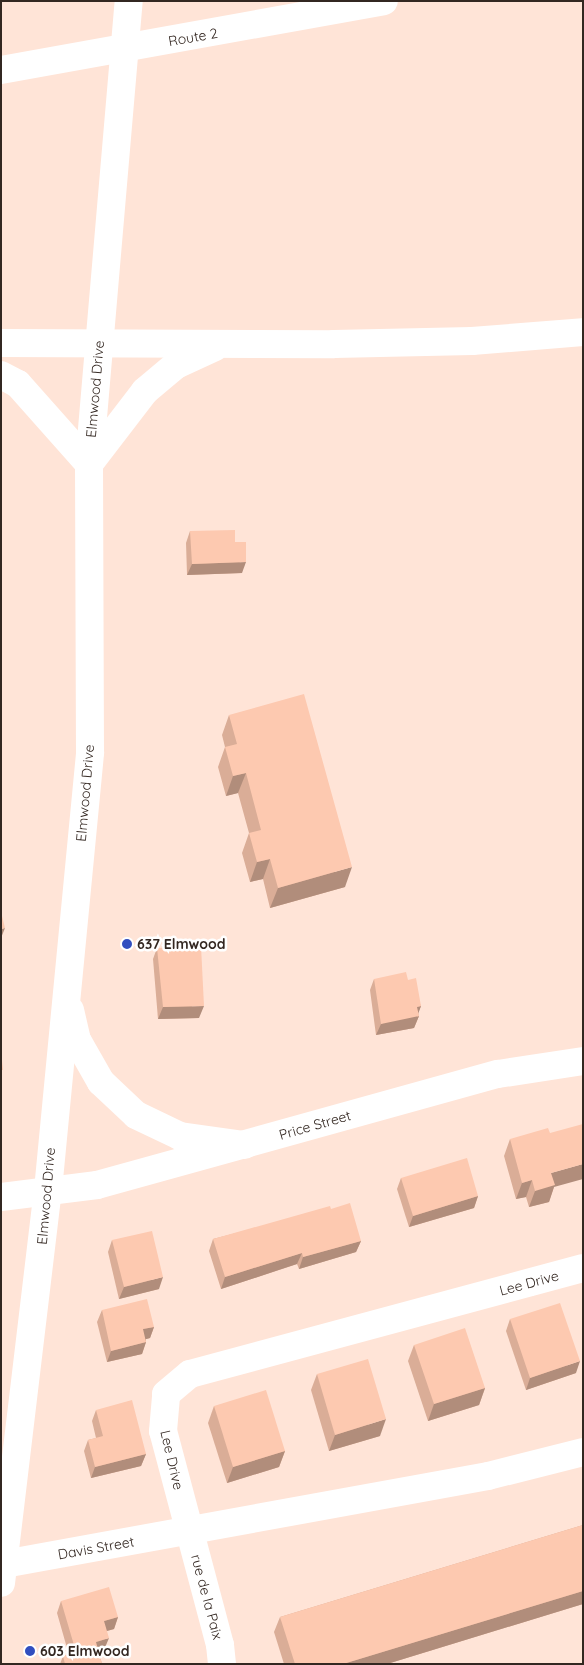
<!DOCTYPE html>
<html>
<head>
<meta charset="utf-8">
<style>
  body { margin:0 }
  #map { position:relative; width:584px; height:1665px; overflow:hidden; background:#ffe4d7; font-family:Quicksand,sans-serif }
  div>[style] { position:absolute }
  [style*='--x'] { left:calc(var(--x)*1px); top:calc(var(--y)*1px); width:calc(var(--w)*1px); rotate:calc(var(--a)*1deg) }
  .minor>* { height:28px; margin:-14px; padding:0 14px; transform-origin:14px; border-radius:14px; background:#fff }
  .major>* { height:28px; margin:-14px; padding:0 14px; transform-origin:14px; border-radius:14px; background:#fff }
  .highway>* { height:28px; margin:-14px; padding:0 14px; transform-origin:14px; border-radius:14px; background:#fff }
  .wall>* { inset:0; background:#daad97 }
  .shaded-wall>* { inset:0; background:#b18d7b }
  .building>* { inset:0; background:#fdc9b0 }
  .dots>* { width:14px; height:14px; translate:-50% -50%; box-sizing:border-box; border:2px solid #fff; border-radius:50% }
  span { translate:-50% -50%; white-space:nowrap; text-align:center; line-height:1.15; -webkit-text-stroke:5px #fff; paint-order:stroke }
  .street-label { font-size:14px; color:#332721 }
  .poi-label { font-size:14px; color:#332721; font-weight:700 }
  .left { translate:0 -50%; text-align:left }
  .frame { position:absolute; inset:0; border:2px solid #332721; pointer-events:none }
</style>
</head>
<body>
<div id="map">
  <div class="minor">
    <i style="--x:1;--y:1197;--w:97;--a:-7.1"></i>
    <i style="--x:97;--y:1185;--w:416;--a:-15.5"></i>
    <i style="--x:498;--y:1074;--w:86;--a:-8.7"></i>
    <i style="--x:4;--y:1564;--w:492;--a:-10.3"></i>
    <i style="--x:488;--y:1476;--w:98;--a:-14.2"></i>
    <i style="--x:222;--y:1664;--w:19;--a:-96"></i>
    <i style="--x:220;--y:1645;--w:221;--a:-104.9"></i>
    <i style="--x:163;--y:1431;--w:37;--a:-85"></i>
    <i style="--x:166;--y:1394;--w:31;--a:-40"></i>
    <i style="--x:190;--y:1374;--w:407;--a:-15.1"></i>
  </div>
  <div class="major">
    <i style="--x:70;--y:1010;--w:31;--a:77"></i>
    <i style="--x:77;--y:1040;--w:48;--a:60.3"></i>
    <i style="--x:101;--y:1082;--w:48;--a:43.3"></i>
    <i style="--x:136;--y:1115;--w:49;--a:25.5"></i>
    <i style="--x:180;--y:1136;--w:65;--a:8"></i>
    <i style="--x:1;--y:1583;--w:396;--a:-83.2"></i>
    <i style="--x:48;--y:1190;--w:440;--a:-84.5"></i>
    <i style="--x:90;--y:752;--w:288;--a:-90.2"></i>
    <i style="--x:89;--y:464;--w:465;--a:-85.1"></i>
  </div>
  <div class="highway">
    <i style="--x:1;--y:70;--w:389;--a:-10.2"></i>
    <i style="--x:1;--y:343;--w:333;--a:0.2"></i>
    <i style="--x:334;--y:344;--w:138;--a:-1.2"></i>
    <i style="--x:472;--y:341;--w:111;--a:-4.6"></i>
    <i style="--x:1;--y:375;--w:19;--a:28"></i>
    <i style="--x:18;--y:384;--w:107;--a:48.4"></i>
    <i style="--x:89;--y:464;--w:92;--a:-52.5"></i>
    <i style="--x:145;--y:391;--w:40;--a:-40"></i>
    <i style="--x:176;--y:365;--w:43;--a:-24.8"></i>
  </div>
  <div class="wall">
    <i style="clip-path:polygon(190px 531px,235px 542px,242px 573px,187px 575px,186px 543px)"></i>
    <i style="clip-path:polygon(229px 715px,345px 887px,270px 908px,263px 879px,250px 882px,242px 853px,249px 833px,238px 793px,226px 796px,218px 767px,225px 747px,222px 735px)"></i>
    <i style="clip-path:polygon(157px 948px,199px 1018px,158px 1019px,153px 959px)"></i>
    <i style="clip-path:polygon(374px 979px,408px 980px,421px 1006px,418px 1013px,419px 1016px,414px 1028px,376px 1035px,370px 990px)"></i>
    <i style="clip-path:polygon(510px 1139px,554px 1187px,549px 1202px,529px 1207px,526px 1197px,516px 1199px,504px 1156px)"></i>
    <i style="clip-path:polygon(401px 1178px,478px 1196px,474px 1208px,409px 1227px,397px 1189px)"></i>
    <i style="clip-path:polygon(331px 1209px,361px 1241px,356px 1252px,299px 1269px,297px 1264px,221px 1289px,209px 1251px,213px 1239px)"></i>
    <i style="clip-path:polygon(112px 1240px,159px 1289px,119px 1299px,108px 1252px)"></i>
    <i style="clip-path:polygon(102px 1310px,154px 1327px,150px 1338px,146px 1339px,146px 1342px,142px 1354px,107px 1362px,97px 1322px)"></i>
    <i style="clip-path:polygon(510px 1319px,576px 1373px,526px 1390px,506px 1331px)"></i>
    <i style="clip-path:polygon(414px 1345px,485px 1388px,479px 1405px,428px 1421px,408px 1361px)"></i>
    <i style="clip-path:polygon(317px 1374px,380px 1436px,329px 1451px,311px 1390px)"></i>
    <i style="clip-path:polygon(214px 1406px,285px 1451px,279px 1467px,227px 1483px,208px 1423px)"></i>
    <i style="clip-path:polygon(96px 1410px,146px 1454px,141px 1466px,91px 1478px,84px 1451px,88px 1440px,96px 1438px,92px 1421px)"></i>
    <i style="clip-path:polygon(583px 1525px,583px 1604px,387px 1664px,284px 1664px,274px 1632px,280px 1617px)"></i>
    <i style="clip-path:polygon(61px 1601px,118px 1617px,114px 1629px,107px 1631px,104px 1650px,99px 1652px,102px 1664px,60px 1664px,63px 1656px,69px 1655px,57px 1613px)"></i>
  </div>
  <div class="shaded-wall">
    <i style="clip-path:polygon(246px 562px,242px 573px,187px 575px,192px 564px)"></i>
    <i style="clip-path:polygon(246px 773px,238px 793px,226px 796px,233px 776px)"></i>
    <i style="clip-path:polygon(270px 859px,263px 879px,250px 882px,257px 862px)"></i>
    <i style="clip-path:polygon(352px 867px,345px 887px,270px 908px,278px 888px)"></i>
    <i style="clip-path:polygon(5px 928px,1px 938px,1px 929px)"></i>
    <i style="clip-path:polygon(204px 1006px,199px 1018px,158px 1019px,163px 1007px)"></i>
    <i style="clip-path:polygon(421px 1006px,417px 1017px,419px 1016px,414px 1028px,376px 1035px,381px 1024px,417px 1007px)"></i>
    <i style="clip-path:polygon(583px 1164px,583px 1179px,554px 1187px,549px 1202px,529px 1207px,535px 1191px,551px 1173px)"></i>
    <i style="clip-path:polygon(532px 1180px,526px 1197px,516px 1199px,522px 1183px)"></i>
    <i style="clip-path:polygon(478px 1196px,474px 1208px,409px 1227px,413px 1216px)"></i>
    <i style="clip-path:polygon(361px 1241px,356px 1252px,299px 1269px,303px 1257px)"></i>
    <i style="clip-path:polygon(302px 1253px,297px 1264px,221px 1289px,225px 1277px)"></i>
    <i style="clip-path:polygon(163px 1277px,159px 1289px,119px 1299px,124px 1287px)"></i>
    <i style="clip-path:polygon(154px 1327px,150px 1338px,139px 1341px,143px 1329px)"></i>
    <i style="clip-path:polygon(146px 1342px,142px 1354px,107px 1362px,111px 1351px)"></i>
    <i style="clip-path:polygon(580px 1361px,576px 1373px,526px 1390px,530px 1378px)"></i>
    <i style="clip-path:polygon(485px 1388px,479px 1405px,428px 1421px,434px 1404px)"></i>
    <i style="clip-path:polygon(386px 1419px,380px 1436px,329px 1451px,335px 1435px)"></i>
    <i style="clip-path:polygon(285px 1451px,279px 1467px,227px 1483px,233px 1467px)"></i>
    <i style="clip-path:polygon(146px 1454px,141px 1466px,91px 1478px,95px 1467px)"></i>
    <i style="clip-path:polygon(583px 1591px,583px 1604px,387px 1664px,343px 1664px)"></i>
    <i style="clip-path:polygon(118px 1617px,114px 1629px,99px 1633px,104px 1621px)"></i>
    <i style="clip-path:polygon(109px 1638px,104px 1650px,92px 1654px,96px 1642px)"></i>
  </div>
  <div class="building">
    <i style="clip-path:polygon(235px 530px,235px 542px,246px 542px,246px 562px,192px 564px,190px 531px)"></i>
    <i style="clip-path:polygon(304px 694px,352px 867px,278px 888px,270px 859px,257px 862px,249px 833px,261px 830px,246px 773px,233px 776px,225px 747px,237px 744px,229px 715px)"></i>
    <i style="clip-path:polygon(1px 912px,5px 928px,1px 929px)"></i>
    <i style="clip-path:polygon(201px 946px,204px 1006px,163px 1007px,157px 948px)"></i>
    <i style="clip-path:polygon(406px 972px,408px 980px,416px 978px,421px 1006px,417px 1007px,419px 1016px,381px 1024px,374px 979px)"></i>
    <i style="clip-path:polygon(1px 1050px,3px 1070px,1px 1070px)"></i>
    <i style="clip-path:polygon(583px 1124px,583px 1164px,551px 1173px,555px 1185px,535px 1191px,532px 1180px,522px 1183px,510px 1139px,548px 1128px,550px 1133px)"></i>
    <i style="clip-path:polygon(467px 1158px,478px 1196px,413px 1216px,401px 1178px)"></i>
    <i style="clip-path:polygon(350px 1203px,361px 1241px,303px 1257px,302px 1253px,225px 1277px,213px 1239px,330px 1206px,331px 1209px)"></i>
    <i style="clip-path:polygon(152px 1231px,163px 1277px,124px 1287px,112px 1240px)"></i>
    <i style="clip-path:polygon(147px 1299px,154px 1327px,143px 1329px,146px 1342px,111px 1351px,102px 1310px)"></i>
    <i style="clip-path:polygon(560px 1303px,580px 1361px,530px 1378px,510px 1319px)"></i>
    <i style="clip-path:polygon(465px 1328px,485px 1388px,434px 1404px,414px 1345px)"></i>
    <i style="clip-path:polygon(368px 1359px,386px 1419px,335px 1435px,317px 1374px)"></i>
    <i style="clip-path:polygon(266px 1390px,285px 1451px,233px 1467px,214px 1406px)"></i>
    <i style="clip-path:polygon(132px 1400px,146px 1454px,95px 1467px,88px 1440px,103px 1436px,96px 1410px)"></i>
    <i style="clip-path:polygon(583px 1525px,583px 1591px,343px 1664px,295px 1664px,280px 1617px)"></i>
    <i style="clip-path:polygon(109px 1587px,118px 1617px,104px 1621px,109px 1638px,96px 1642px,102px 1664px,65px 1664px,63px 1656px,76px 1652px,61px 1601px)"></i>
  </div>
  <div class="dots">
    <i style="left:127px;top:944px;background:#314ebf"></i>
    <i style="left:30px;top:1651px;background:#314ebf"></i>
  </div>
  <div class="street-label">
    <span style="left:193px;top:37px;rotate:-10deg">Route 2</span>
    <span style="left:95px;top:389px;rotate:-85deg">Elmwood Drive</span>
    <span style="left:85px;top:793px;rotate:-85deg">Elmwood Drive</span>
    <span style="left:315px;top:1125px;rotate:-16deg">Price Street</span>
    <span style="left:46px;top:1196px;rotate:-85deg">Elmwood Drive</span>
    <span style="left:529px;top:1283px;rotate:-15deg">Lee Drive</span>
    <span style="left:172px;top:1460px;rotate:77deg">Lee Drive</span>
    <span style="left:96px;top:1548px;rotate:-10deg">Davis Street</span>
    <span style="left:207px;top:1597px;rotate:75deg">rue de la Paix</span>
  </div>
  <div class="poi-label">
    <span class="left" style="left:137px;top:944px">637 Elmwood</span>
    <span class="left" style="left:40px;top:1651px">603 Elmwood</span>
  </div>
  <div class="frame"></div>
</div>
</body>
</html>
